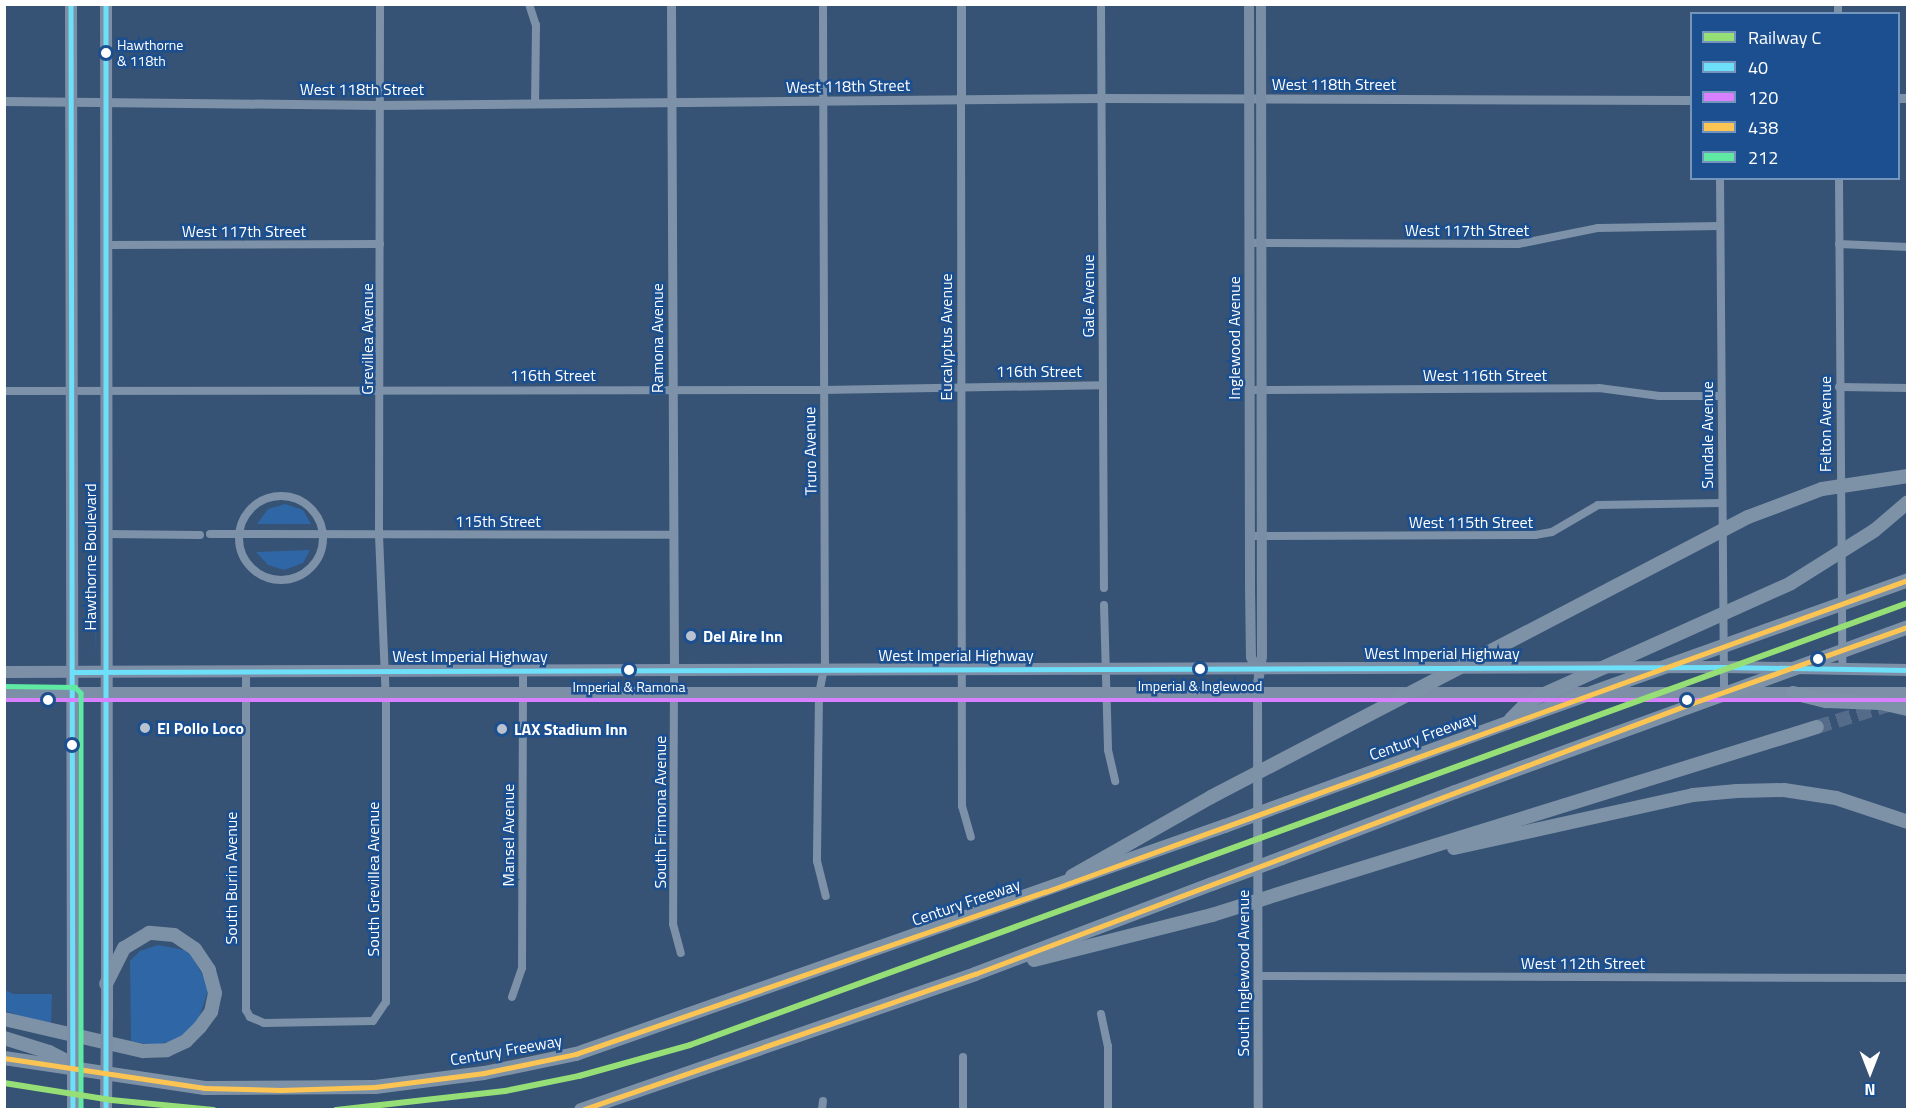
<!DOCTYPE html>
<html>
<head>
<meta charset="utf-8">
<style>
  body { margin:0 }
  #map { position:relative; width:1912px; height:1114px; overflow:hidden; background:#365274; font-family:"Titillium Web",sans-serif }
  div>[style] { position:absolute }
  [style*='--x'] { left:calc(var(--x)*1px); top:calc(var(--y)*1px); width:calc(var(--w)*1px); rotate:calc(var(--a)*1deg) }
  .green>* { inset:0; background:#2f66a5 }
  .motorway-tunnel>* { height:14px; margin-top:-7px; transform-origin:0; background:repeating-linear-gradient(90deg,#546c89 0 14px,transparent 0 21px) }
  .minor>* { height:8px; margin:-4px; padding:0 4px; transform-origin:4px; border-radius:4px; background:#7d92a8 }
  .minor>.ring { margin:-4px; padding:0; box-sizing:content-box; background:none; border:8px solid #7d92a8; border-radius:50% }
  .tertiary>* { height:9px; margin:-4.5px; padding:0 4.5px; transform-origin:4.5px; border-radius:4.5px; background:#7d92a8 }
  .secondary>* { height:10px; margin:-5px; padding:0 5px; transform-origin:5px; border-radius:5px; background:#798da4 }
  .primary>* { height:12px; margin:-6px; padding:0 6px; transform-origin:6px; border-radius:6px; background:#7d8ea7 }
  .motorway>* { height:14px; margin:-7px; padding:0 7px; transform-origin:7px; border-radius:7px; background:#7e92a7 }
  .primary-bridge>* { height:12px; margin:-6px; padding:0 6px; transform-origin:6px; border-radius:6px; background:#7d8ea7 }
  .motorway-bridge>* { height:14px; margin:-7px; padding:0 7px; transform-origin:7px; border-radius:7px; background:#7e92a7 }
  .bus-1>* { height:4.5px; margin:-2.25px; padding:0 2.25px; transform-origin:2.25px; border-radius:2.25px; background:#6ddff8 }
  .bus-2>* { height:4.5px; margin:-2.25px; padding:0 2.25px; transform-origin:2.25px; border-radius:2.25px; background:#d880ff }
  .bus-3>* { height:4.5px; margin:-2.25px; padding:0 2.25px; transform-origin:2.25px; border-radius:2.25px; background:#fcc553 }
  .bus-4>* { height:4.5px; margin:-2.25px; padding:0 2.25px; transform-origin:2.25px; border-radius:2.25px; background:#60e9a3 }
  .rail-1>* { height:6px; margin:-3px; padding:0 3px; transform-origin:3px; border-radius:3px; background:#96df77 }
  .dots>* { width:16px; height:16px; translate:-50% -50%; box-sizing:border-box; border:3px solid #1b4f8f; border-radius:50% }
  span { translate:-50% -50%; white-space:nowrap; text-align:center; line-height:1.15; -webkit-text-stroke:5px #1b4f8f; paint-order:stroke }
  .bus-label { font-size:14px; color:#fff }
  .left { translate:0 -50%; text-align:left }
  .street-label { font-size:16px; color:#fff }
  .poi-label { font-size:16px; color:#fff; font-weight:700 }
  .frame { position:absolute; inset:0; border:6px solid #fff; pointer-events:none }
  .legend { position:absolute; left:1690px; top:12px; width:210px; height:168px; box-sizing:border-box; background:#1b4f8f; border:2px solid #7695bc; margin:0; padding:8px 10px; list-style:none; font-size:18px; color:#fff }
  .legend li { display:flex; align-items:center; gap:12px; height:30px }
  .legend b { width:30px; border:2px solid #7695bc }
  .north { position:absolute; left:1840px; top:1042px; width:60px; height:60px; -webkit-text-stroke:4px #1b4f8f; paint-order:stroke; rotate:180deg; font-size:16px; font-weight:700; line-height:24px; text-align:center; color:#fff }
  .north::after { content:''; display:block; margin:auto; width:21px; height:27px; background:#fff; clip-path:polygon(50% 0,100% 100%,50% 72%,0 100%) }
</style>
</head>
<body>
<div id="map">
  <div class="green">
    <i style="clip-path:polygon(285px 504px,303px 510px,311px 524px,257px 524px,268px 509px)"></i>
    <i style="clip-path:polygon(310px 550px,303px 563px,284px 570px,268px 565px,256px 552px)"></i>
    <i style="clip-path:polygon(91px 554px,97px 554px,96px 660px,94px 569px)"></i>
    <i style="clip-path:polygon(158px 945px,184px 950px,191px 955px,207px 982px,207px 994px,198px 1021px,178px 1040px,152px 1045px,131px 1041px,130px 961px,140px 951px)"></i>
    <i style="clip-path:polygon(4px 990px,14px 994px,52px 994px,51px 1026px,5px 1011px)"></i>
  </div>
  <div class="motorway-tunnel">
    <i style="--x:1817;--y:727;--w:95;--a:-17.1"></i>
  </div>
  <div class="minor">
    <i style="--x:529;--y:4;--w:22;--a:72"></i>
    <i style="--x:536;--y:25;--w:77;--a:90.7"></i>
    <i style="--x:823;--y:4;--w:659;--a:89.83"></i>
    <i style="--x:825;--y:663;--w:31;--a:101"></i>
    <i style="--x:819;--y:693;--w:168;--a:90.7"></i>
    <i style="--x:817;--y:861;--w:36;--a:76"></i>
    <i style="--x:1101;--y:4;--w:584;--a:89.71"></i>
    <i style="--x:1838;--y:4;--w:10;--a:90"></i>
    <i style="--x:961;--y:100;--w:706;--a:89.92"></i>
    <i style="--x:962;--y:806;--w:32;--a:74"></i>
    <i style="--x:1720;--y:178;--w:513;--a:89.55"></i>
    <i style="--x:1839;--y:178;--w:491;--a:89.6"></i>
    <i style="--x:1249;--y:243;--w:269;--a:0.2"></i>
    <i style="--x:1518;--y:244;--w:82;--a:-11.3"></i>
    <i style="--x:1598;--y:228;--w:122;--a:-0.9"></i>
    <i style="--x:1839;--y:244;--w:69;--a:2.5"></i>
    <i style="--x:107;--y:245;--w:273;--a:-0.2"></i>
    <i style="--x:1839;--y:387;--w:69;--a:0.8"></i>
    <i style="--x:1250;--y:390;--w:349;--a:-0.3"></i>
    <i style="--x:1599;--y:388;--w:61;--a:7.6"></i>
    <i style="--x:1659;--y:396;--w:61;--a:0"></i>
    <i style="--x:4;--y:391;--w:819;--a:-0.07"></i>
    <i style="--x:823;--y:390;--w:278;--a:-1"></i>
    <i class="ring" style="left:239px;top:496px;width:76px;height:76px"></i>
    <i style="--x:106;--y:534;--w:94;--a:0.6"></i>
    <i style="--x:210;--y:534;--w:462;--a:0.1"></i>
    <i style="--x:1250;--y:536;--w:285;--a:-0.2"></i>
    <i style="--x:1535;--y:535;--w:17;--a:-10"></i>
    <i style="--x:1552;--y:532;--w:53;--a:-30.4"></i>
    <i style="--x:1598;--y:505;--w:122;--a:-0.9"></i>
    <i style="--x:1104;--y:605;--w:145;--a:88.4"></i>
    <i style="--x:1108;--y:750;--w:32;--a:77"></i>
    <i style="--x:674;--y:671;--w:253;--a:90.2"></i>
    <i style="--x:673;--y:924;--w:30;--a:75"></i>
    <i style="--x:246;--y:672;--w:338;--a:90"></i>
    <i style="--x:246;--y:1010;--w:8;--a:60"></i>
    <i style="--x:250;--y:1017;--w:15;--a:23"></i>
    <i style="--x:264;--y:1023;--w:109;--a:-1.1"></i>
    <i style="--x:373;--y:1021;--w:23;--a:-56"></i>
    <i style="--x:386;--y:1002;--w:300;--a:-90"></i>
    <i style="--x:386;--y:702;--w:168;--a:-92.4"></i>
    <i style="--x:379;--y:534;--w:530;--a:-89.89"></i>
    <i style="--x:1259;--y:976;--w:649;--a:0.18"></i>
    <i style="--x:512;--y:997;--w:31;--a:-71"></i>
    <i style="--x:522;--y:968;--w:296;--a:-89.8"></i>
    <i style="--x:1101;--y:1014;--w:33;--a:78"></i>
    <i style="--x:1108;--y:1046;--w:64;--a:90"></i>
    <i style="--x:822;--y:1110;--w:9;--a:-84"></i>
    <i style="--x:963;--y:1110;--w:53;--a:-90"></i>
  </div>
  <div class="tertiary">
    <i style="--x:671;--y:4;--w:667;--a:89.74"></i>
    <i style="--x:1898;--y:98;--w:10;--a:0"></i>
    <i style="--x:961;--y:100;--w:96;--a:-90"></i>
    <i style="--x:4;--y:101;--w:376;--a:0.6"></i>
    <i style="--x:380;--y:105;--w:721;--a:-0.56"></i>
    <i style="--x:1101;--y:98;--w:591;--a:0.19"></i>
    <i style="--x:1257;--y:691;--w:419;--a:89.9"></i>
  </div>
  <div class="secondary">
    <i style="--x:1249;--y:4;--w:583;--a:89.9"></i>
    <i style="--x:1250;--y:587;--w:70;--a:89.2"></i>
    <i style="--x:1251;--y:657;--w:15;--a:67"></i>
    <i style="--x:1257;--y:691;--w:34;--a:-82"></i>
    <i style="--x:1262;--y:657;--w:653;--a:-90.09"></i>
  </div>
  <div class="primary">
    <i style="--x:71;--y:4;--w:1006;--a:89.89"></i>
    <i style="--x:106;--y:4;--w:1013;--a:89.94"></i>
    <i style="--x:4;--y:672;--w:1720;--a:-0.17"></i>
    <i style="--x:1724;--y:667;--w:184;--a:0.9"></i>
    <i style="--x:4;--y:693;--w:1904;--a:0"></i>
  </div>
  <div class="motorway">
    <i style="--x:1875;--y:530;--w:43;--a:-40.3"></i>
    <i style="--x:1793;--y:693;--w:34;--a:14"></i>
    <i style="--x:1826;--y:701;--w:55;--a:2.1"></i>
    <i style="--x:1881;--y:703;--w:28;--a:13"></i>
    <i style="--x:1287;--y:803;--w:234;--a:-20"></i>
    <i style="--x:1454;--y:848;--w:245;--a:-12.5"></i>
    <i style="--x:1693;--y:795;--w:44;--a:-5.2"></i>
    <i style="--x:1737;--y:791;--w:47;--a:-1.2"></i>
    <i style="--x:1784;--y:790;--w:53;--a:8.7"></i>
    <i style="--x:1836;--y:798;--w:76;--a:18.4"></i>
    <i style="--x:1282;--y:858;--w:185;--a:-20.9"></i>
    <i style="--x:1072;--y:876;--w:160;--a:-29.6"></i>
    <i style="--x:1301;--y:887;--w:540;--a:-17.23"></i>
    <i style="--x:1034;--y:960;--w:184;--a:-14.2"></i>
    <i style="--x:4;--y:1019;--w:143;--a:13"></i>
    <i style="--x:143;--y:1051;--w:24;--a:-2"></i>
    <i style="--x:167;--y:1050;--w:21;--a:-25"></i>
    <i style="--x:186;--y:1041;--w:20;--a:-45"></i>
    <i style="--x:200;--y:1027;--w:19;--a:-54"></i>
    <i style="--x:211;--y:1012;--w:19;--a:-78"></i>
    <i style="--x:215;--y:993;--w:24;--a:-105"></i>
    <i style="--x:209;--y:970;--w:25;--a:-124"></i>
    <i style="--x:195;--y:949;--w:25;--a:-146"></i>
    <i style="--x:174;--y:935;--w:25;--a:-175"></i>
    <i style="--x:149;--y:933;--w:29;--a:149"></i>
    <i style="--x:124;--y:948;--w:40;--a:116.6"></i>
    <i style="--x:4;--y:1038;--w:47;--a:17.3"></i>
    <i style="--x:49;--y:1052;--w:30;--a:27"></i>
    <i style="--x:4;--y:1058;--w:203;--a:8.5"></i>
    <i style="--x:205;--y:1088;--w:170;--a:-0.3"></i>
    <i style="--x:375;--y:1087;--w:110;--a:-7.3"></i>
    <i style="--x:484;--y:1073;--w:94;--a:-11.7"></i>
    <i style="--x:576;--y:1054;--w:688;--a:-19.36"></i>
    <i style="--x:581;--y:1110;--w:417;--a:-19"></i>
    <i style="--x:975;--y:974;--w:254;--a:-20.8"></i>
  </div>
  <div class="primary-bridge">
    <i style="--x:73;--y:1110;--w:100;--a:-90"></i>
    <i style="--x:106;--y:1110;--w:93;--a:-89.4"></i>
  </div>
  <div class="motorway-bridge">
    <i style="--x:1511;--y:719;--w:25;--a:-45"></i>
    <i style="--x:1529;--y:701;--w:287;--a:-24.2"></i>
    <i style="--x:1791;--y:583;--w:99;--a:-32.2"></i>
    <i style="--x:1507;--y:723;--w:426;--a:-19.6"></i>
    <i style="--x:1455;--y:792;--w:482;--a:-20"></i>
    <i style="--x:1211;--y:797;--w:606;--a:-27.54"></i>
    <i style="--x:1748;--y:517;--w:79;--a:-20.7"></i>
    <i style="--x:1822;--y:489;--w:87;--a:-8.6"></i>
    <i style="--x:1225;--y:826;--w:66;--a:-20.4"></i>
    <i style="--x:1212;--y:884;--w:75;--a:-20.4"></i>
    <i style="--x:1212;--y:915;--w:93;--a:-17.5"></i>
  </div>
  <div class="bus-1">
    <i style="--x:71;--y:4;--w:1106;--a:89.9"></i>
    <i style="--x:106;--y:4;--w:1106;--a:90"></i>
    <i style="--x:74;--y:672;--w:1650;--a:-0.17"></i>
    <i style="--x:1724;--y:667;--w:184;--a:0.9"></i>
  </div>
  <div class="bus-2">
    <i style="--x:4;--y:700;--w:1904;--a:0"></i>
  </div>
  <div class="bus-3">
    <i style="--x:4;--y:1058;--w:203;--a:8.5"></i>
    <i style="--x:205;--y:1088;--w:76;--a:1.5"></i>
    <i style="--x:281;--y:1090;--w:94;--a:-1.8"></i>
    <i style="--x:375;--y:1087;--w:110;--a:-7.3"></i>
    <i style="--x:484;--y:1073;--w:94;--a:-11.7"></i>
    <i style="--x:576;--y:1054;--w:496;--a:-19.1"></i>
    <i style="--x:1045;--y:892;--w:918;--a:-19.88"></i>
    <i style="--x:582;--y:1110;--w:416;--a:-19.1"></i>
    <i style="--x:975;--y:974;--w:764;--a:-20.69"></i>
    <i style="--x:1690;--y:704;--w:231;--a:-19.5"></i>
  </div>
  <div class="bus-4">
    <i style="--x:4;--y:686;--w:71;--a:0.8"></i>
    <i style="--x:75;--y:687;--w:8;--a:45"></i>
    <i style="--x:81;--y:693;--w:417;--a:90"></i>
  </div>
  <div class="rail-1">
    <i style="--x:4;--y:1083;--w:108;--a:9"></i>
    <i style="--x:111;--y:1100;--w:103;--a:5.5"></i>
    <i style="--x:336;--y:1110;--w:170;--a:-6.4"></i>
    <i style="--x:505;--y:1091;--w:76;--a:-11.5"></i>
    <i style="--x:579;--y:1076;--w:115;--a:-15.6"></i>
    <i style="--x:690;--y:1045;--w:1296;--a:-19.95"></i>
  </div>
  <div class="dots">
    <i style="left:106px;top:53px;background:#fff"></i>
    <i style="left:691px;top:636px;background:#b9c2ce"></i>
    <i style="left:1818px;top:659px;background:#fff"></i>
    <i style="left:1200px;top:669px;background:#fff"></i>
    <i style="left:629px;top:670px;background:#fff"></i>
    <i style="left:48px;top:700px;background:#fff"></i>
    <i style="left:1687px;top:700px;background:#fff"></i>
    <i style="left:145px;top:728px;background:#b9c2ce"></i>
    <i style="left:502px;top:729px;background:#b9c2ce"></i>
    <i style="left:72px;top:745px;background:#fff"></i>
  </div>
  <div class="bus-label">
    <span class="left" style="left:117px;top:53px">Hawthorne<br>&amp; 118th</span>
    <span style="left:1200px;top:686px">Imperial &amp; Inglewood</span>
    <span style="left:629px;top:687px">Imperial &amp; Ramona</span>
  </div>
  <div class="street-label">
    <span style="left:1334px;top:84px">West 118th Street</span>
    <span style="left:848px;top:86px;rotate:-1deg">West 118th Street</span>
    <span style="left:362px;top:89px">West 118th Street</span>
    <span style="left:1467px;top:230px">West 117th Street</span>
    <span style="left:244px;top:231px">West 117th Street</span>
    <span style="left:1088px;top:296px;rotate:-90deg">Gale Avenue</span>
    <span style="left:946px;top:337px;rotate:-90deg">Eucalyptus Avenue</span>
    <span style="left:657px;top:338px;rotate:-90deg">Ramona Avenue</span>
    <span style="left:1234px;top:338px;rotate:-90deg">Inglewood Avenue</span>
    <span style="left:367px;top:339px;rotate:-90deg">Grevillea Avenue</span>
    <span style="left:1039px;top:371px">116th Street</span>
    <span style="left:553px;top:375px">116th Street</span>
    <span style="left:1485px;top:375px">West 116th Street</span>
    <span style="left:1825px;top:424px;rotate:-90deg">Felton Avenue</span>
    <span style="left:1707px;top:435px;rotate:-90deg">Sundale Avenue</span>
    <span style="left:810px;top:451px;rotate:-91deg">Truro Avenue</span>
    <span style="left:498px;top:521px">115th Street</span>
    <span style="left:1471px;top:522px">West 115th Street</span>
    <span style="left:90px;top:557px;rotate:-90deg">Hawthorne Boulevard</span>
    <span style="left:1442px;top:653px">West Imperial Highway</span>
    <span style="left:956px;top:655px">West Imperial Highway</span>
    <span style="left:470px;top:656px">West Imperial Highway</span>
    <span style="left:1423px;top:736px;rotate:-20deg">Century Freeway</span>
    <span style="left:660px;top:812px;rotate:-90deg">South Firmona Avenue</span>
    <span style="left:508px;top:835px;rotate:-90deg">Mansel Avenue</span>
    <span style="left:231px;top:878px;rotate:-90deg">South Burin Avenue</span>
    <span style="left:373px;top:879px;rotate:-90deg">South Grevillea Avenue</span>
    <span style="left:966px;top:902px;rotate:-19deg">Century Freeway</span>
    <span style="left:1583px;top:963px">West 112th Street</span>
    <span style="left:1243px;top:973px;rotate:-90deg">South Inglewood Avenue</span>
    <span style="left:506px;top:1050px;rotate:-10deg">Century Freeway</span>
  </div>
  <div class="poi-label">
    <span class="left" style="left:703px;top:636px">Del Aire Inn</span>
    <span class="left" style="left:157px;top:728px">El Pollo Loco</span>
    <span class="left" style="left:514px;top:729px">LAX Stadium Inn</span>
  </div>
  <div class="frame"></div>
  <ul class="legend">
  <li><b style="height:8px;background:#96df77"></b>Railway C</li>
  <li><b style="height:8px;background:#6ddff8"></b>40</li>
  <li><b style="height:8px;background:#d880ff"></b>120</li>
  <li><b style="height:8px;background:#fcc553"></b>438</li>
  <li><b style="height:8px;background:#60e9a3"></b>212</li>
  </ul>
  <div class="north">N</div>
</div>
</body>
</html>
